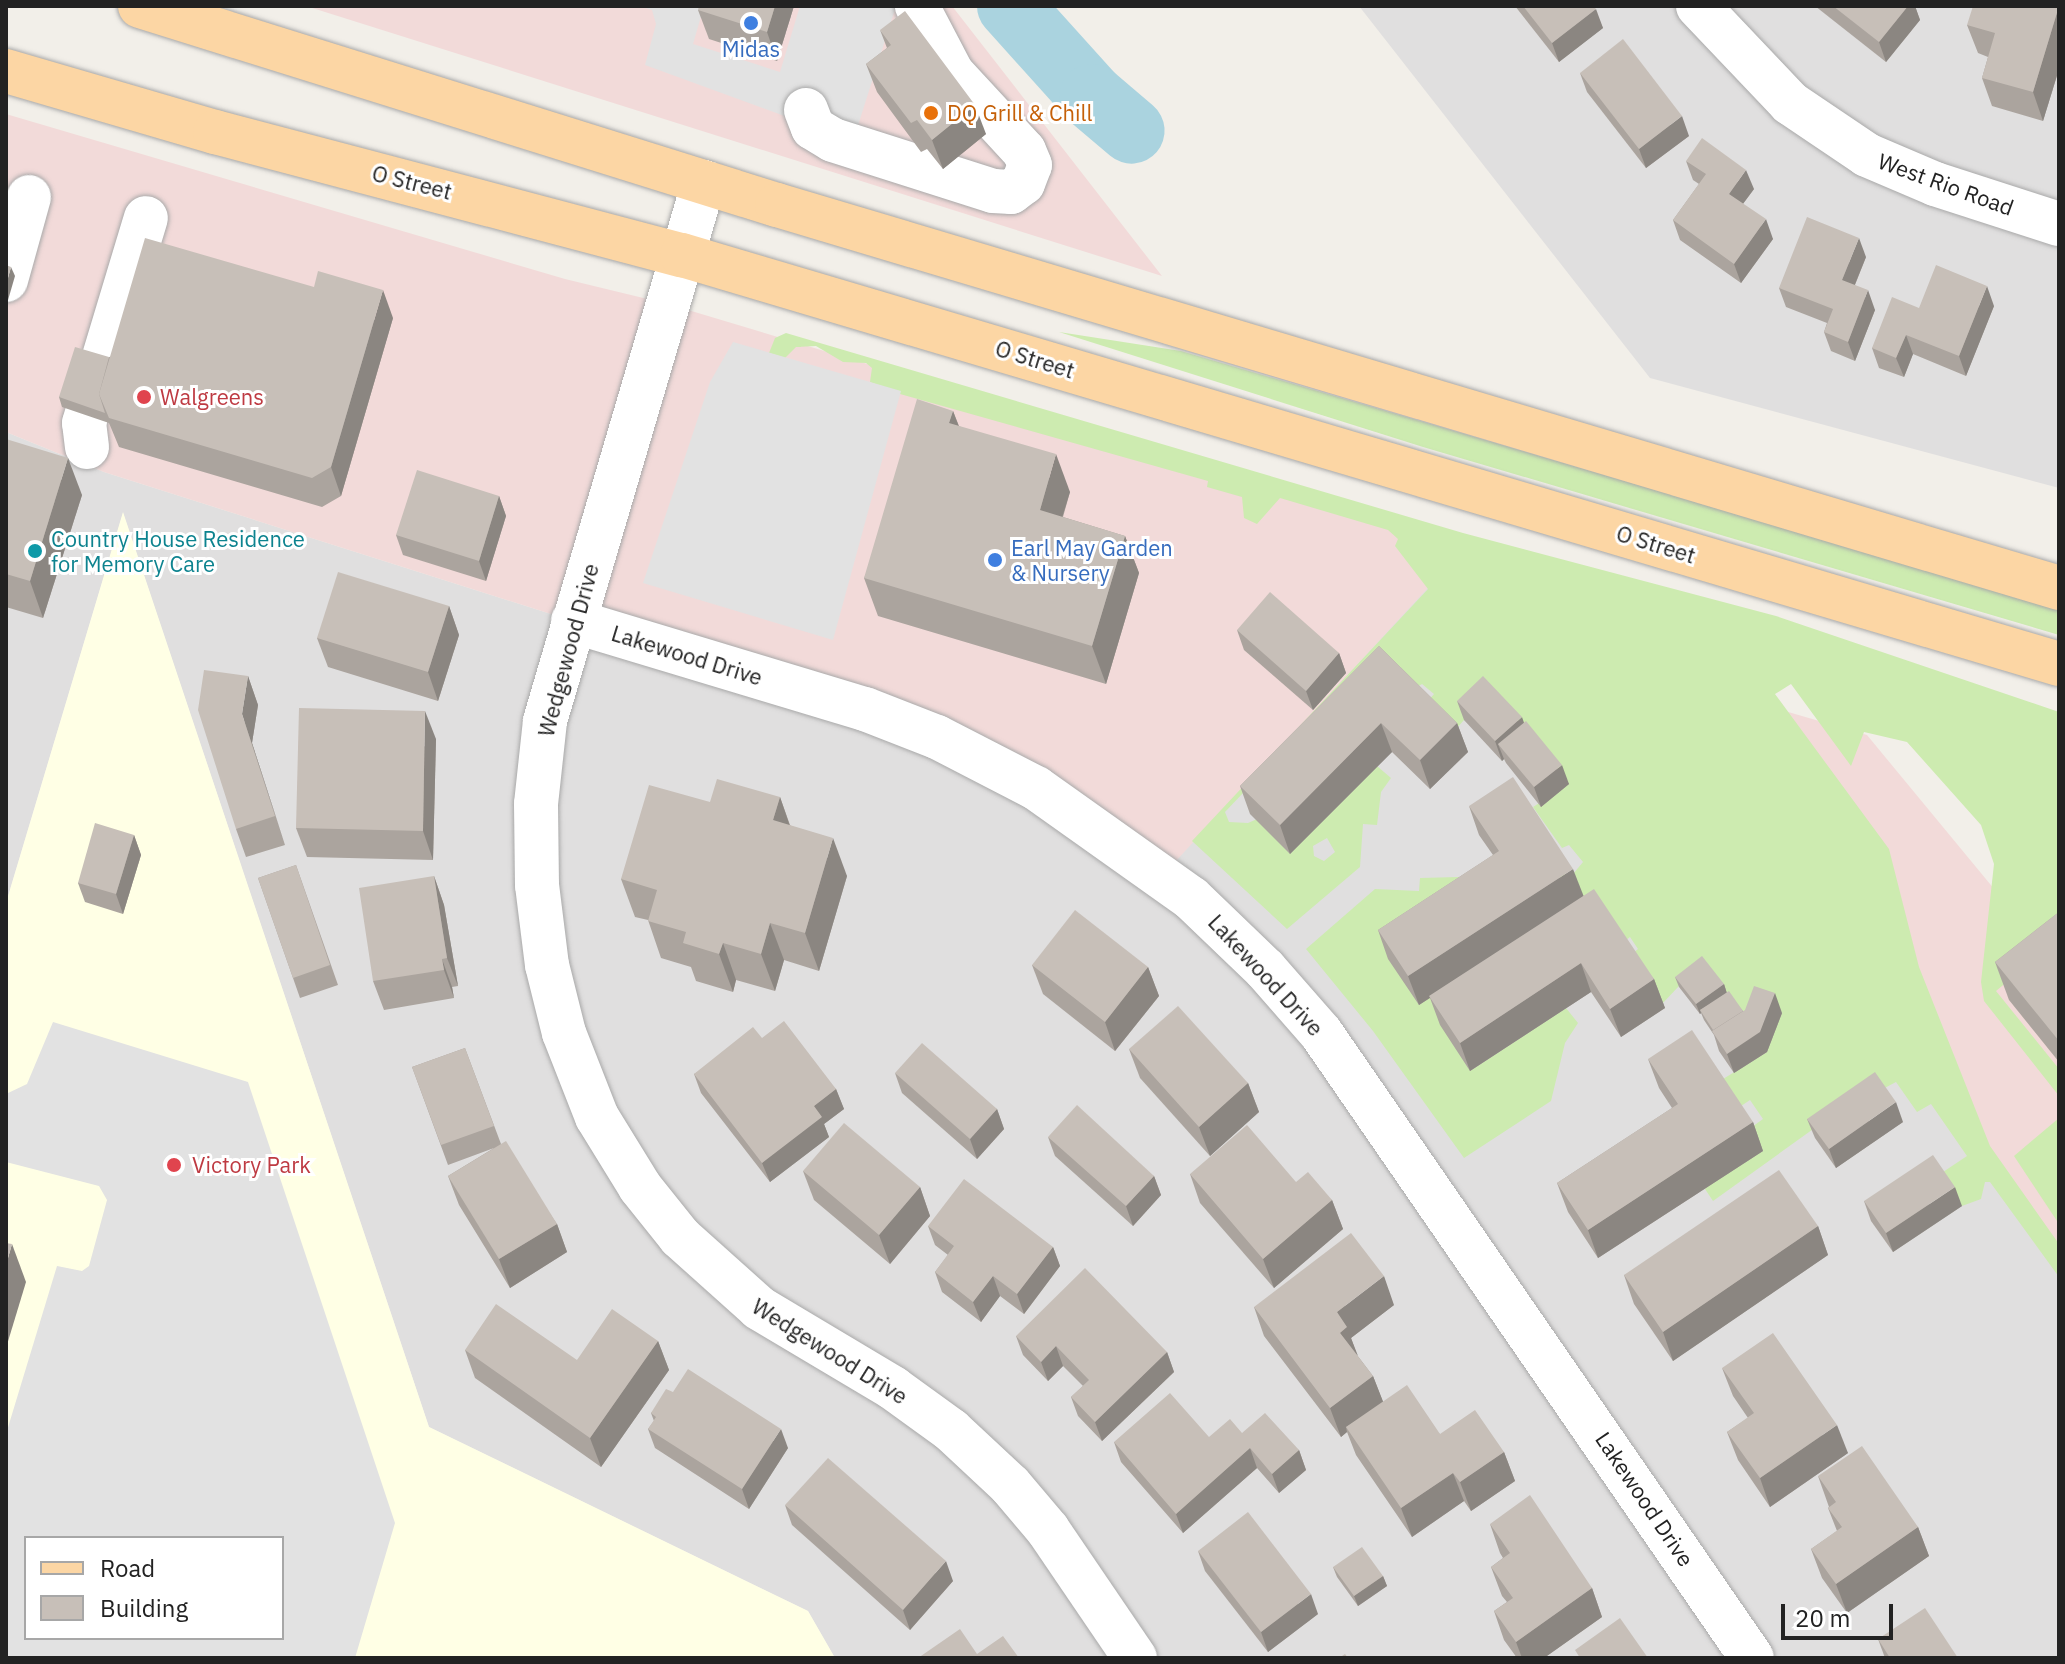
<!DOCTYPE html>
<html>
<head>
<meta charset="utf-8">
<style>
  body { margin:0 }
  #map { position:relative; width:2065px; height:1664px; overflow:hidden; background:#f2efe9; font-family:"IBM Plex Sans",sans-serif }
  div>[style] { position:absolute }
  [style*='--x'] { left:calc(var(--x)*1px); top:calc(var(--y)*1px); width:calc(var(--w)*1px); rotate:calc(var(--a)*1deg) }
  .residential>* { inset:0; background:#e0dfdf }
  .commercial>* { inset:0; background:#f2dad9 }
  .education>* { inset:0; background:#ffffe5 }
  .grass>* { inset:0; background:#cdebb0 }
  .parking>* { inset:0; background:#e2e2e2 }
  .river>* { height:66px; margin:-33px; padding:0 33px; transform-origin:33px; border-radius:33px; background:#aad3df }
  .roads { filter:drop-shadow(0 0 2px #a9a9a9) drop-shadow(0 0 2px #a9a9a9) }
  .minor>* { height:44px; margin:-22px; padding:0 22px; transform-origin:22px; border-radius:22px; background:#fff }
  .major>* { height:44px; margin:-22px; padding:0 22px; transform-origin:22px; border-radius:22px; background:#fcd6a4 }
  .wall>* { inset:0; background:#aba49e }
  .shaded-wall>* { inset:0; background:#8b8681 }
  .building>* { inset:0; background:#c7bfb8 }
  .dots>* { width:22px; height:22px; translate:-50% -50%; box-sizing:border-box; border:4px solid #fff; border-radius:50% }
  span { translate:-50% -50%; white-space:nowrap; text-align:center; line-height:1.15; -webkit-text-stroke:6px #fff; paint-order:stroke }
  .shop-label { font-size:22px; color:#366cbe }
  .left { translate:0 -50%; text-align:left }
  .food-label { font-size:22px; color:#c56008 }
  .street-label { font-size:22px; color:#222 }
  .health-label { font-size:22px; color:#be3a42 }
  .culture-label { font-size:22px; color:#0d838f }
  .frame { position:absolute; inset:0; border:8px solid #222; pointer-events:none }
  .legend { position:absolute; left:24px; top:1536px; width:260px; height:104px; box-sizing:border-box; background:#fff; border:2px solid #a7a7a7; margin:0; padding:10px 14px; list-style:none; font-size:24px; color:#222 }
  .legend li { display:flex; align-items:center; gap:16px; height:40px }
  .legend b { width:40px; border:2px solid #a7a7a7 }
  .scale { position:absolute; left:1781px; top:1604px; width:112px; height:36px; box-sizing:border-box; border:4px solid #222; border-top:0; padding-left:10px; font-size:24px; line-height:28px; white-space:nowrap; color:#222; -webkit-text-stroke:6px #fff; paint-order:stroke }
</style>
</head>
<body>
<div id="map">
  <div class="residential">
    <i style="clip-path:polygon(1359px 6px,2059px 6px,2059px 488px,1650px 378px)"></i>
    <i style="clip-path:polygon(6px 432px,104px 472px,573px 621px,1437px 578px,1911px 1059px,2059px 1263px,2059px 1658px,835px 1658px,808px 1611px,429px 1427px,123px 513px,6px 903px)"></i>
  </div>
  <div class="commercial">
    <i style="clip-path:polygon(306px 6px,952px 6px,1162px 276px)"></i>
    <i style="clip-path:polygon(6px 114px,565px 279px,668px 304px,1400px 524px,1437px 578px,1163px 875px,1036px 788px,573px 621px,104px 472px,6px 432px)"></i>
    <i style="clip-path:polygon(1464px 617px,1867px 735px,2028px 930px,2059px 910px,2059px 1263px,1911px 1059px,1802px 1134px)"></i>
  </div>
  <div class="education">
    <i style="clip-path:polygon(evenodd,123px 512px,429px 1427px,808px 1611px,835px 1658px,6px 1658px,6px 903px,123px 512px,26px 1538px,282px 1538px,282px 1638px,26px 1638px,26px 1538px)"></i>
  </div>
  <div class="grass">
    <i style="clip-path:polygon(1059px 332px,1181px 351px,2059px 608px,2059px 635px,1423px 447px)"></i>
    <i style="clip-path:polygon(evenodd,786px 333px,1463px 533px,1776px 616px,2059px 712px,2059px 938px,1996px 991px,2059px 1069px,2059px 1096px,1984px 1001px,1981px 982px,1994px 864px,1981px 825px,1907px 742px,1864px 732px,1851px 766px,1791px 684px,1775px 694px,1889px 849px,1919px 967px,1990px 1146px,2059px 1244px,2059px 1277px,1990px 1182px,1985px 1182px,1981px 1199px,1962px 1206px,1940px 1174px,1967px 1156px,1931px 1104px,1917px 1112px,1896px 1082px,1830px 1117px,1713px 1201px,1705px 1189px,1749px 1129px,1763px 1119px,1750px 1100px,1741px 1106px,1723px 1079px,1767px 1052px,1752px 1030px,1679px 986px,1662px 1004px,1633px 953px,1638px 949px,1630px 937px,1470px 1071px,1566px 1008px,1578px 1023px,1565px 1043px,1551px 1101px,1464px 1158px,1373px 1031px,1306px 949px,1375px 889px,1419px 891px,1420px 878px,1573px 874px,1583px 862px,1569px 845px,1562px 848px,1533px 807px,1568px 784px,1464px 720px,1456px 729px,1427px 702px,1434px 694px,1422px 684px,1243px 793px,1225px 812px,1229px 822px,1248px 823px,1377px 766px,1391px 778px,1381px 792px,1377px 825px,1363px 824px,1360px 867px,1287px 929px,1192px 841px,1428px 589px,1395px 546px,1398px 539px,1388px 530px,1280px 498px,1257px 524px,1244px 518px,1242px 497px,1207px 487px,1208px 481px,900px 394px,870px 382px,872px 368px,866px 363px,843px 362px,816px 346px,796px 347px,785px 358px,769px 353px,775px 338px,786px 333px,1327px 838px,1335px 852px,1324px 861px,1314px 856px,1313px 846px,1327px 838px)"></i>
    <i style="clip-path:polygon(2059px 1118px,2059px 1224px,2014px 1156px)"></i>
  </div>
  <div class="parking">
    <i style="clip-path:polygon(640px 6px,704px 6px,693px 44px,780px 72px,800px 6px,896px 6px,853px 141px,645px 65px,656px 24px,652px 10px)"></i>
    <i style="clip-path:polygon(733px 342px,901px 391px,833px 640px,643px 583px,710px 382px)"></i>
    <i style="clip-path:polygon(evenodd,53px 1022px,248px 1082px,395px 1523px,355px 1658px,6px 1658px,6px 1434px,57px 1266px,82px 1271px,89px 1266px,107px 1200px,99px 1186px,6px 1162px,6px 1094px,27px 1084px,53px 1022px,26px 1538px,282px 1538px,282px 1638px,26px 1638px,26px 1538px)"></i>
  </div>
  <div class="river">
    <i style="--x:1010;--y:6;--w:122;--a:48"></i>
    <i style="--x:1092;--y:97;--w:52;--a:40.4"></i>
  </div>
  <div class="roads">
    <div class="minor">
      <i style="--x:1698;--y:6;--w:134;--a:46.5"></i>
      <i style="--x:1790;--y:103;--w:93;--a:34"></i>
      <i style="--x:1867;--y:155;--w:74;--a:23.1"></i>
      <i style="--x:1935;--y:184;--w:130;--a:17.9"></i>
      <i style="--x:806;--y:110;--w:19;--a:69"></i>
      <i style="--x:813;--y:128;--w:23;--a:31"></i>
      <i style="--x:833;--y:140;--w:168;--a:17.7"></i>
      <i style="--x:993;--y:191;--w:18;--a:3"></i>
      <i style="--x:1011;--y:192;--w:15;--a:-37"></i>
      <i style="--x:1023;--y:183;--w:19;--a:-69"></i>
      <i style="--x:1030;--y:165;--w:15;--a:-113"></i>
      <i style="--x:1024;--y:151;--w:106;--a:-132.7"></i>
      <i style="--x:952;--y:73;--w:76;--a:-117.6"></i>
      <i style="--x:704;--y:182;--w:562;--a:106.44"></i>
      <i style="--x:545;--y:721;--w:83;--a:96.2"></i>
      <i style="--x:536;--y:804;--w:81;--a:89.3"></i>
      <i style="--x:537;--y:885;--w:81;--a:82.9"></i>
      <i style="--x:547;--y:965;--w:70;--a:76"></i>
      <i style="--x:564;--y:1033;--w:90;--a:68.6"></i>
      <i style="--x:597;--y:1117;--w:82;--a:58.4"></i>
      <i style="--x:640;--y:1187;--w:64;--a:51.3"></i>
      <i style="--x:680;--y:1237;--w:106;--a:41.9"></i>
      <i style="--x:759;--y:1308;--w:156;--a:30.8"></i>
      <i style="--x:893;--y:1388;--w:72;--a:35.9"></i>
      <i style="--x:951;--y:1430;--w:81;--a:43"></i>
      <i style="--x:1010;--y:1485;--w:59;--a:49.8"></i>
      <i style="--x:1048;--y:1530;--w:155;--a:55.8"></i>
      <i style="--x:6;--y:280;--w:86;--a:-74.5"></i>
      <i style="--x:87;--y:447;--w:24;--a:-97"></i>
      <i style="--x:84;--y:423;--w:214;--a:-73.2"></i>
      <i style="--x:573;--y:621;--w:305;--a:16.8"></i>
      <i style="--x:865;--y:709;--w:77;--a:21.3"></i>
      <i style="--x:937;--y:737;--w:111;--a:27.3"></i>
      <i style="--x:1036;--y:788;--w:190;--a:35.4"></i>
      <i style="--x:1191;--y:898;--w:103;--a:43.8"></i>
      <i style="--x:1265;--y:969;--w:85;--a:48.8"></i>
      <i style="--x:1321;--y:1033;--w:759;--a:55.41"></i>
    </div>
    <div class="major">
      <i style="--x:140;--y:6;--w:667;--a:17.35"></i>
      <i style="--x:777;--y:205;--w:1338;--a:16.63"></i>
      <i style="--x:6;--y:71;--w:218;--a:16.3"></i>
      <i style="--x:215;--y:132;--w:483;--a:14.8"></i>
      <i style="--x:682;--y:255;--w:1436;--a:16.54"></i>
    </div>
  </div>
  <div class="wall">
    <i style="clip-path:polygon(794px 6px,777px 61px,709px 39px,698px 10px)"></i>
    <i style="clip-path:polygon(1515px 6px,1593px 6px,1603px 28px,1559px 62px)"></i>
    <i style="clip-path:polygon(1815px 6px,1915px 6px,1920px 20px,1886px 62px)"></i>
    <i style="clip-path:polygon(2059px 6px,2059px 69px,2043px 121px,1992px 106px,1982px 78px,1988px 57px,1978px 53px,1967px 25px)"></i>
    <i style="clip-path:polygon(880px 30px,986px 134px,943px 169px,927px 149px,921px 152px,877px 92px,866px 64px,887px 48px)"></i>
    <i style="clip-path:polygon(1580px 73px,1689px 136px,1646px 168px,1587px 92px)"></i>
    <i style="clip-path:polygon(1686px 161px,1754px 189px,1743px 204px,1773px 239px,1741px 283px,1680px 240px,1673px 220px,1699px 184px,1693px 180px)"></i>
    <i style="clip-path:polygon(1866px 257px,1855px 285px,1875px 310px,1855px 361px,1831px 351px,1824px 332px,1827px 323px,1786px 307px,1779px 288px)"></i>
    <i style="clip-path:polygon(1994px 306px,1966px 376px,1913px 354px,1904px 377px,1879px 368px,1872px 348px,1919px 308px)"></i>
    <i style="clip-path:polygon(393px 318px,341px 496px,322px 507px,119px 447px,109px 423px,62px 407px,59px 397px,109px 357px)"></i>
    <i style="clip-path:polygon(953px 411px,959px 426px,1070px 492px,1063px 517px,1125px 536px,1139px 573px,1106px 684px,878px 616px,864px 578px)"></i>
    <i style="clip-path:polygon(6px 439px,82px 495px,43px 618px,6px 607px)"></i>
    <i style="clip-path:polygon(499px 496px,506px 516px,486px 581px,403px 555px,396px 535px)"></i>
    <i style="clip-path:polygon(449px 606px,459px 635px,438px 701px,328px 667px,317px 638px)"></i>
    <i style="clip-path:polygon(1237px 630px,1339px 653px,1346px 673px,1313px 710px,1244px 650px)"></i>
    <i style="clip-path:polygon(1379px 646px,1457px 723px,1468px 752px,1430px 789px,1392px 752px,1290px 854px,1250px 814px,1240px 786px)"></i>
    <i style="clip-path:polygon(248px 676px,258px 705px,252px 743px,285px 845px,246px 857px,236px 829px)"></i>
    <i style="clip-path:polygon(1457px 701px,1524px 723px,1569px 784px,1541px 807px,1506px 763px,1504px 759px,1502px 761px,1464px 720px)"></i>
    <i style="clip-path:polygon(436px 739px,433px 860px,307px 857px,296px 828px)"></i>
    <i style="clip-path:polygon(780px 797px,790px 825px,847px 876px,819px 971px,784px 960px,775px 991px,736px 980px,733px 992px,696px 981px,691px 967px,661px 958px,648px 920px,635px 917px,621px 879px,710px 802px)"></i>
    <i style="clip-path:polygon(1469px 806px,1583px 896px,1654px 979px,1665px 1008px,1621px 1037px,1591px 992px,1470px 1071px,1440px 1025px,1430px 998px,1419px 1005px,1388px 959px,1378px 930px,1493px 855px,1479px 835px)"></i>
    <i style="clip-path:polygon(134px 835px,141px 855px,123px 914px,85px 902px,78px 883px)"></i>
    <i style="clip-path:polygon(296px 865px,338px 985px,300px 998px,258px 878px)"></i>
    <i style="clip-path:polygon(434px 876px,444px 905px,458px 986px,452px 987px,454px 998px,384px 1010px,373px 981px)"></i>
    <i style="clip-path:polygon(2059px 912px,2059px 1062px,2009px 1000px,1995px 962px)"></i>
    <i style="clip-path:polygon(1032px 965px,1148px 967px,1159px 996px,1115px 1051px,1043px 994px)"></i>
    <i style="clip-path:polygon(1675px 977px,1724px 984px,1727px 993px,1743px 1011px,1782px 1013px,1767px 1052px,1734px 1073px,1719px 1051px,1714px 1035px,1704px 1020px,1701px 1013px,1700px 1014px,1679px 987px)"></i>
    <i style="clip-path:polygon(762px 1038px,836px 1089px,844px 1109px,824px 1124px,829px 1137px,770px 1182px,701px 1093px,694px 1074px)"></i>
    <i style="clip-path:polygon(465px 1048px,501px 1144px,557px 1224px,567px 1252px,510px 1288px,459px 1205px,448px 1176px,494px 1148px,448px 1165px,412px 1067px)"></i>
    <i style="clip-path:polygon(1129px 1049px,1248px 1083px,1259px 1112px,1210px 1156px,1140px 1078px)"></i>
    <i style="clip-path:polygon(1648px 1059px,1753px 1122px,1763px 1151px,1598px 1258px,1568px 1212px,1557px 1183px,1672px 1108px,1659px 1088px)"></i>
    <i style="clip-path:polygon(895px 1073px,997px 1109px,1004px 1129px,977px 1159px,902px 1093px)"></i>
    <i style="clip-path:polygon(1807px 1119px,1903px 1122px,1836px 1168px,1815px 1138px)"></i>
    <i style="clip-path:polygon(1048px 1137px,1154px 1176px,1161px 1195px,1133px 1226px,1055px 1156px)"></i>
    <i style="clip-path:polygon(803px 1171px,920px 1187px,930px 1216px,890px 1264px,814px 1200px)"></i>
    <i style="clip-path:polygon(1190px 1174px,1296px 1182px,1332px 1200px,1343px 1229px,1274px 1288px,1200px 1203px)"></i>
    <i style="clip-path:polygon(1864px 1201px,1962px 1206px,1893px 1252px,1871px 1221px)"></i>
    <i style="clip-path:polygon(928px 1226px,1053px 1247px,1060px 1266px,1024px 1314px,1000px 1296px,981px 1322px,942px 1292px,935px 1272px,948px 1255px,935px 1245px)"></i>
    <i style="clip-path:polygon(1818px 1226px,1828px 1255px,1673px 1361px,1634px 1304px,1624px 1275px)"></i>
    <i style="clip-path:polygon(1394px 1305px,1351px 1338px,1357px 1355px,1373px 1376px,1383px 1402px,1440px 1434px,1504px 1452px,1515px 1481px,1471px 1511px,1464px 1501px,1412px 1537px,1356px 1455px,1347px 1432px,1341px 1437px,1264px 1336px,1254px 1307px)"></i>
    <i style="clip-path:polygon(1016px 1336px,1167px 1352px,1174px 1372px,1102px 1441px,1078px 1416px,1071px 1397px,1083px 1386px,1063px 1366px,1048px 1381px,1023px 1355px)"></i>
    <i style="clip-path:polygon(658px 1341px,669px 1370px,601px 1467px,475px 1378px,465px 1350px,577px 1360px)"></i>
    <i style="clip-path:polygon(1722px 1368px,1848px 1453px,1770px 1507px,1738px 1460px,1727px 1432px,1748px 1418px,1733px 1396px)"></i>
    <i style="clip-path:polygon(673px 1392px,788px 1448px,749px 1509px,655px 1448px,648px 1429px,654px 1421px,651px 1413px)"></i>
    <i style="clip-path:polygon(1242px 1433px,1299px 1450px,1306px 1470px,1279px 1493px,1257px 1468px,1183px 1533px,1121px 1462px,1114px 1442px,1209px 1437px)"></i>
    <i style="clip-path:polygon(1818px 1476px,1918px 1527px,1929px 1556px,1847px 1613px,1822px 1578px,1811px 1549px,1837px 1531px,1828px 1508px,1829px 1507px)"></i>
    <i style="clip-path:polygon(785px 1505px,953px 1581px,910px 1630px,792px 1525px)"></i>
    <i style="clip-path:polygon(1490px 1524px,1592px 1588px,1602px 1617px,1544px 1658px,1517px 1658px,1504px 1640px,1494px 1611px,1507px 1602px,1502px 1596px,1491px 1567px,1503px 1558px,1500px 1553px)"></i>
    <i style="clip-path:polygon(1198px 1551px,1318px 1614px,1268px 1652px,1205px 1571px)"></i>
    <i style="clip-path:polygon(1333px 1567px,1383px 1576px,1387px 1586px,1358px 1606px,1337px 1577px)"></i>
    <i style="clip-path:polygon(1878px 1639px,1958px 1658px,1885px 1658px)"></i>
  </div>
  <div class="shaded-wall">
    <i style="clip-path:polygon(775px 6px,794px 6px,777px 61px,767px 32px)"></i>
    <i style="clip-path:polygon(1908px 6px,1915px 6px,1920px 20px,1886px 62px,1879px 42px)"></i>
    <i style="clip-path:polygon(2059px 6px,2059px 69px,2043px 121px,2033px 92px)"></i>
    <i style="clip-path:polygon(1596px 9px,1603px 28px,1559px 62px,1552px 43px)"></i>
    <i style="clip-path:polygon(975px 105px,986px 134px,943px 169px,932px 140px)"></i>
    <i style="clip-path:polygon(1682px 116px,1689px 136px,1646px 168px,1639px 149px)"></i>
    <i style="clip-path:polygon(1746px 170px,1754px 189px,1736px 213px,1729px 194px)"></i>
    <i style="clip-path:polygon(1766px 219px,1773px 239px,1741px 283px,1734px 264px)"></i>
    <i style="clip-path:polygon(1859px 238px,1866px 257px,1849px 299px,1842px 280px)"></i>
    <i style="clip-path:polygon(11px 267px,15px 276px,6px 307px,6px 285px)"></i>
    <i style="clip-path:polygon(1987px 286px,1994px 306px,1966px 376px,1959px 356px)"></i>
    <i style="clip-path:polygon(383px 290px,393px 318px,341px 496px,331px 467px)"></i>
    <i style="clip-path:polygon(1868px 290px,1875px 310px,1855px 361px,1848px 342px)"></i>
    <i style="clip-path:polygon(1906px 335px,1913px 354px,1904px 377px,1896px 358px)"></i>
    <i style="clip-path:polygon(953px 411px,967px 448px,949px 423px)"></i>
    <i style="clip-path:polygon(1056px 454px,1070px 492px,1053px 547px,1040px 510px)"></i>
    <i style="clip-path:polygon(68px 458px,82px 495px,43px 618px,30px 581px)"></i>
    <i style="clip-path:polygon(499px 496px,506px 516px,486px 581px,479px 561px)"></i>
    <i style="clip-path:polygon(1125px 536px,1139px 573px,1106px 684px,1092px 646px)"></i>
    <i style="clip-path:polygon(449px 606px,459px 635px,438px 701px,428px 672px)"></i>
    <i style="clip-path:polygon(1339px 653px,1346px 673px,1313px 710px,1306px 691px)"></i>
    <i style="clip-path:polygon(248px 676px,258px 705px,252px 743px,285px 845px,242px 714px)"></i>
    <i style="clip-path:polygon(425px 711px,436px 739px,433px 860px,423px 831px)"></i>
    <i style="clip-path:polygon(1522px 717px,1529px 737px,1498px 744px,1504px 759px,1502px 761px,1495px 741px)"></i>
    <i style="clip-path:polygon(1381px 723px,1392px 752px,1290px 854px,1280px 825px)"></i>
    <i style="clip-path:polygon(1457px 723px,1468px 752px,1430px 789px,1420px 760px)"></i>
    <i style="clip-path:polygon(1562px 765px,1569px 784px,1541px 807px,1534px 787px)"></i>
    <i style="clip-path:polygon(780px 797px,793px 835px,773px 820px)"></i>
    <i style="clip-path:polygon(134px 835px,141px 855px,123px 914px,116px 894px)"></i>
    <i style="clip-path:polygon(833px 838px,847px 876px,819px 971px,805px 933px)"></i>
    <i style="clip-path:polygon(1573px 869px,1584px 897px,1419px 1005px,1408px 976px)"></i>
    <i style="clip-path:polygon(434px 876px,444px 905px,458px 986px,447px 958px)"></i>
    <i style="clip-path:polygon(770px 923px,784px 960px,775px 991px,761px 954px)"></i>
    <i style="clip-path:polygon(723px 943px,736px 980px,733px 992px,719px 954px)"></i>
    <i style="clip-path:polygon(442px 959px,452px 987px,454px 998px,444px 970px)"></i>
    <i style="clip-path:polygon(1581px 963px,1591px 992px,1470px 1071px,1460px 1043px)"></i>
    <i style="clip-path:polygon(1148px 967px,1159px 996px,1115px 1051px,1105px 1022px)"></i>
    <i style="clip-path:polygon(1654px 979px,1665px 1008px,1621px 1037px,1610px 1009px)"></i>
    <i style="clip-path:polygon(1724px 984px,1727px 994px,1700px 1010px,1701px 1013px,1700px 1014px,1696px 1004px)"></i>
    <i style="clip-path:polygon(1775px 993px,1782px 1013px,1767px 1052px,1734px 1073px,1727px 1054px)"></i>
    <i style="clip-path:polygon(1248px 1083px,1259px 1112px,1210px 1156px,1199px 1127px)"></i>
    <i style="clip-path:polygon(836px 1089px,844px 1109px,824px 1124px,829px 1137px,770px 1182px,762px 1163px,814px 1106px)"></i>
    <i style="clip-path:polygon(1896px 1102px,1903px 1122px,1836px 1168px,1829px 1149px)"></i>
    <i style="clip-path:polygon(997px 1109px,1004px 1129px,977px 1159px,970px 1139px)"></i>
    <i style="clip-path:polygon(1753px 1122px,1763px 1151px,1598px 1258px,1588px 1230px)"></i>
    <i style="clip-path:polygon(1154px 1176px,1161px 1195px,1133px 1226px,1126px 1206px)"></i>
    <i style="clip-path:polygon(920px 1187px,930px 1216px,890px 1264px,879px 1235px)"></i>
    <i style="clip-path:polygon(1955px 1187px,1962px 1206px,1893px 1252px,1886px 1233px)"></i>
    <i style="clip-path:polygon(1332px 1200px,1343px 1229px,1274px 1288px,1263px 1259px)"></i>
    <i style="clip-path:polygon(557px 1224px,567px 1252px,510px 1288px,499px 1259px)"></i>
    <i style="clip-path:polygon(1818px 1226px,1828px 1255px,1673px 1361px,1663px 1332px)"></i>
    <i style="clip-path:polygon(12px 1244px,26px 1282px,6px 1348px,6px 1265px)"></i>
    <i style="clip-path:polygon(1053px 1247px,1060px 1266px,1024px 1314px,1017px 1294px)"></i>
    <i style="clip-path:polygon(993px 1276px,1000px 1296px,981px 1322px,973px 1302px)"></i>
    <i style="clip-path:polygon(1384px 1276px,1394px 1305px,1351px 1338px,1358px 1356px,1340px 1333px,1337px 1312px)"></i>
    <i style="clip-path:polygon(658px 1341px,669px 1370px,601px 1467px,590px 1438px)"></i>
    <i style="clip-path:polygon(1056px 1346px,1063px 1366px,1048px 1381px,1041px 1362px)"></i>
    <i style="clip-path:polygon(1167px 1352px,1174px 1372px,1102px 1441px,1095px 1422px)"></i>
    <i style="clip-path:polygon(1373px 1376px,1384px 1404px,1346px 1427px,1347px 1432px,1341px 1437px,1330px 1408px)"></i>
    <i style="clip-path:polygon(1837px 1425px,1848px 1453px,1770px 1507px,1760px 1478px)"></i>
    <i style="clip-path:polygon(781px 1429px,788px 1448px,749px 1509px,742px 1489px)"></i>
    <i style="clip-path:polygon(1250px 1448px,1257px 1468px,1183px 1533px,1176px 1514px)"></i>
    <i style="clip-path:polygon(1299px 1450px,1306px 1470px,1279px 1493px,1272px 1474px)"></i>
    <i style="clip-path:polygon(1504px 1452px,1515px 1481px,1471px 1511px,1460px 1482px)"></i>
    <i style="clip-path:polygon(1453px 1473px,1464px 1501px,1412px 1537px,1401px 1508px)"></i>
    <i style="clip-path:polygon(1918px 1527px,1929px 1556px,1847px 1613px,1836px 1584px)"></i>
    <i style="clip-path:polygon(946px 1561px,953px 1581px,910px 1630px,903px 1610px)"></i>
    <i style="clip-path:polygon(1383px 1576px,1387px 1586px,1358px 1606px,1354px 1596px)"></i>
    <i style="clip-path:polygon(1592px 1588px,1602px 1617px,1544px 1658px,1522px 1658px,1516px 1642px)"></i>
    <i style="clip-path:polygon(1311px 1594px,1318px 1614px,1268px 1652px,1261px 1632px)"></i>
  </div>
  <div class="building">
    <i style="clip-path:polygon(699px 6px,775px 6px,767px 32px,698px 10px)"></i>
    <i style="clip-path:polygon(1523px 6px,1593px 6px,1596px 9px,1552px 43px)"></i>
    <i style="clip-path:polygon(1833px 6px,1908px 6px,1879px 42px)"></i>
    <i style="clip-path:polygon(1973px 6px,2006px 6px,2012px 8px,2013px 6px,2059px 6px,2033px 92px,1982px 78px,1995px 33px,1967px 25px)"></i>
    <i style="clip-path:polygon(905px 11px,975px 105px,932px 140px,917px 120px,911px 123px,866px 64px,891px 45px,880px 30px)"></i>
    <i style="clip-path:polygon(1623px 39px,1682px 116px,1639px 149px,1580px 73px)"></i>
    <i style="clip-path:polygon(1702px 138px,1746px 170px,1729px 194px,1766px 219px,1734px 264px,1673px 220px,1706px 174px,1686px 161px)"></i>
    <i style="clip-path:polygon(1807px 217px,1859px 238px,1842px 280px,1868px 290px,1848px 342px,1824px 332px,1833px 309px,1779px 288px)"></i>
    <i style="clip-path:polygon(145px 238px,314px 287px,318px 271px,383px 290px,331px 467px,312px 478px,109px 418px,99px 394px)"></i>
    <i style="clip-path:polygon(6px 265px,11px 267px,6px 285px)"></i>
    <i style="clip-path:polygon(1936px 265px,1987px 286px,1959px 356px,1906px 335px,1896px 358px,1872px 348px,1892px 297px,1919px 308px)"></i>
    <i style="clip-path:polygon(75px 347px,109px 357px,99px 394px,105px 413px,59px 397px)"></i>
    <i style="clip-path:polygon(917px 399px,953px 411px,949px 423px,1056px 454px,1040px 510px,1125px 536px,1092px 646px,864px 578px)"></i>
    <i style="clip-path:polygon(6px 439px,68px 458px,30px 581px,6px 574px)"></i>
    <i style="clip-path:polygon(417px 470px,499px 496px,479px 561px,396px 535px)"></i>
    <i style="clip-path:polygon(338px 572px,449px 606px,428px 672px,317px 638px)"></i>
    <i style="clip-path:polygon(1270px 592px,1339px 653px,1306px 691px,1237px 630px)"></i>
    <i style="clip-path:polygon(1379px 646px,1457px 723px,1420px 760px,1381px 723px,1280px 825px,1240px 786px)"></i>
    <i style="clip-path:polygon(204px 670px,248px 676px,242px 714px,275px 816px,236px 829px,198px 710px)"></i>
    <i style="clip-path:polygon(1483px 676px,1522px 717px,1495px 741px,1457px 701px)"></i>
    <i style="clip-path:polygon(299px 708px,425px 711px,423px 831px,296px 828px)"></i>
    <i style="clip-path:polygon(1526px 721px,1562px 765px,1534px 787px,1498px 744px)"></i>
    <i style="clip-path:polygon(1513px 777px,1573px 869px,1408px 976px,1378px 930px,1499px 851px,1469px 806px)"></i>
    <i style="clip-path:polygon(717px 779px,780px 797px,773px 820px,833px 838px,805px 933px,770px 923px,761px 954px,723px 943px,719px 954px,683px 943px,686px 932px,648px 921px,657px 890px,621px 879px,649px 785px,710px 802px)"></i>
    <i style="clip-path:polygon(95px 823px,134px 835px,116px 894px,78px 883px)"></i>
    <i style="clip-path:polygon(296px 865px,330px 965px,293px 978px,258px 878px)"></i>
    <i style="clip-path:polygon(434px 876px,447px 958px,442px 959px,444px 970px,373px 981px,359px 888px)"></i>
    <i style="clip-path:polygon(1594px 889px,1654px 979px,1610px 1009px,1581px 963px,1460px 1043px,1429px 996px)"></i>
    <i style="clip-path:polygon(1075px 910px,1148px 967px,1105px 1022px,1032px 965px)"></i>
    <i style="clip-path:polygon(2059px 912px,2059px 1041px,1995px 962px)"></i>
    <i style="clip-path:polygon(1702px 956px,1724px 984px,1696px 1004px,1675px 977px)"></i>
    <i style="clip-path:polygon(1754px 986px,1775px 993px,1760px 1032px,1727px 1054px,1712px 1031px,1745px 1010px)"></i>
    <i style="clip-path:polygon(1729px 991px,1743px 1011px,1713px 1030px,1700px 1010px)"></i>
    <i style="clip-path:polygon(1178px 1006px,1248px 1083px,1199px 1127px,1129px 1049px)"></i>
    <i style="clip-path:polygon(784px 1021px,836px 1089px,814px 1106px,822px 1117px,762px 1163px,694px 1074px,753px 1027px,762px 1038px)"></i>
    <i style="clip-path:polygon(1692px 1030px,1753px 1122px,1588px 1230px,1557px 1183px,1678px 1104px,1648px 1059px)"></i>
    <i style="clip-path:polygon(922px 1043px,997px 1109px,970px 1139px,895px 1073px)"></i>
    <i style="clip-path:polygon(465px 1048px,494px 1126px,441px 1145px,412px 1067px)"></i>
    <i style="clip-path:polygon(1875px 1072px,1896px 1102px,1829px 1149px,1807px 1119px)"></i>
    <i style="clip-path:polygon(1077px 1105px,1154px 1176px,1126px 1206px,1048px 1137px)"></i>
    <i style="clip-path:polygon(844px 1123px,920px 1187px,879px 1235px,803px 1171px)"></i>
    <i style="clip-path:polygon(1247px 1125px,1296px 1182px,1308px 1172px,1332px 1200px,1263px 1259px,1190px 1174px)"></i>
    <i style="clip-path:polygon(506px 1141px,557px 1224px,499px 1259px,448px 1176px)"></i>
    <i style="clip-path:polygon(1933px 1155px,1955px 1187px,1886px 1233px,1864px 1201px)"></i>
    <i style="clip-path:polygon(1779px 1170px,1818px 1226px,1663px 1332px,1624px 1275px)"></i>
    <i style="clip-path:polygon(964px 1179px,1053px 1247px,1017px 1294px,993px 1276px,973px 1302px,935px 1272px,954px 1246px,928px 1226px)"></i>
    <i style="clip-path:polygon(1351px 1233px,1384px 1276px,1337px 1312px,1347px 1327px,1340px 1333px,1373px 1376px,1330px 1408px,1254px 1307px)"></i>
    <i style="clip-path:polygon(6px 1243px,12px 1244px,6px 1265px)"></i>
    <i style="clip-path:polygon(1085px 1268px,1167px 1352px,1095px 1422px,1071px 1397px,1089px 1380px,1056px 1346px,1041px 1362px,1016px 1336px)"></i>
    <i style="clip-path:polygon(496px 1304px,577px 1360px,612px 1309px,658px 1341px,590px 1438px,465px 1350px)"></i>
    <i style="clip-path:polygon(1773px 1333px,1837px 1425px,1760px 1478px,1727px 1432px,1754px 1413px,1722px 1368px)"></i>
    <i style="clip-path:polygon(688px 1369px,781px 1429px,742px 1489px,648px 1429px,656px 1417px,651px 1413px,666px 1389px,673px 1392px)"></i>
    <i style="clip-path:polygon(1407px 1385px,1440px 1434px,1475px 1410px,1504px 1452px,1460px 1482px,1453px 1473px,1401px 1508px,1346px 1427px)"></i>
    <i style="clip-path:polygon(1170px 1393px,1209px 1437px,1230px 1419px,1242px 1433px,1265px 1413px,1299px 1450px,1272px 1474px,1250px 1448px,1176px 1514px,1114px 1442px)"></i>
    <i style="clip-path:polygon(1862px 1446px,1918px 1527px,1836px 1584px,1811px 1549px,1842px 1527px,1828px 1508px,1836px 1502px,1818px 1476px)"></i>
    <i style="clip-path:polygon(828px 1458px,946px 1561px,903px 1610px,785px 1505px)"></i>
    <i style="clip-path:polygon(1530px 1495px,1592px 1588px,1516px 1642px,1494px 1611px,1513px 1598px,1491px 1567px,1510px 1553px,1490px 1524px)"></i>
    <i style="clip-path:polygon(1248px 1512px,1311px 1594px,1261px 1632px,1198px 1551px)"></i>
    <i style="clip-path:polygon(1362px 1547px,1383px 1576px,1354px 1596px,1333px 1567px)"></i>
    <i style="clip-path:polygon(1925px 1608px,1958px 1658px,1890px 1658px,1878px 1639px)"></i>
    <i style="clip-path:polygon(1620px 1618px,1648px 1658px,1580px 1658px,1575px 1650px)"></i>
    <i style="clip-path:polygon(960px 1629px,977px 1654px,1003px 1636px,1019px 1658px,918px 1658px)"></i>
    <i style="clip-path:polygon(1345px 1654px,1348px 1658px,1339px 1658px)"></i>
  </div>
  <div class="dots">
    <i style="left:751px;top:23px;background:#3f7fe0"></i>
    <i style="left:931px;top:113px;background:#e8710a"></i>
    <i style="left:144px;top:397px;background:#e0444e"></i>
    <i style="left:35px;top:551px;background:#0f9aa8"></i>
    <i style="left:995px;top:560px;background:#3f7fe0"></i>
    <i style="left:174px;top:1165px;background:#e0444e"></i>
  </div>
  <div class="shop-label">
    <span style="left:751px;top:49px">Midas</span>
    <span class="left" style="left:1011px;top:560px">Earl May Garden<br>&amp; Nursery</span>
  </div>
  <div class="food-label">
    <span class="left" style="left:947px;top:113px">DQ Grill &amp; Chill</span>
  </div>
  <div class="street-label">
    <span style="left:412px;top:182px;rotate:14deg">O Street</span>
    <span style="left:1946px;top:184px;rotate:20deg">West Rio Road</span>
    <span style="left:1035px;top:359px;rotate:17deg">O Street</span>
    <span style="left:1656px;top:544px;rotate:17deg">O Street</span>
    <span style="left:568px;top:650px;rotate:-75deg">Wedgewood Drive</span>
    <span style="left:687px;top:655px;rotate:17deg">Lakewood Drive</span>
    <span style="left:1266px;top:975px;rotate:47deg">Lakewood Drive</span>
    <span style="left:830px;top:1351px;rotate:32deg">Wedgewood Drive</span>
    <span style="left:1645px;top:1499px;rotate:56deg">Lakewood Drive</span>
  </div>
  <div class="health-label">
    <span class="left" style="left:160px;top:397px">Walgreens</span>
    <span class="left" style="left:192px;top:1165px">Victory Park</span>
  </div>
  <div class="culture-label">
    <span class="left" style="left:51px;top:551px">Country House Residence<br>for Memory Care</span>
  </div>
  <div class="frame"></div>
  <ul class="legend">
  <li><b style="height:10px;background:#fcd6a4"></b>Road</li>
  <li><b style="height:22px;background:#c7bfb8"></b>Building</li>
  </ul>
  <div class="scale">20 m</div>
</div>
</body>
</html>
